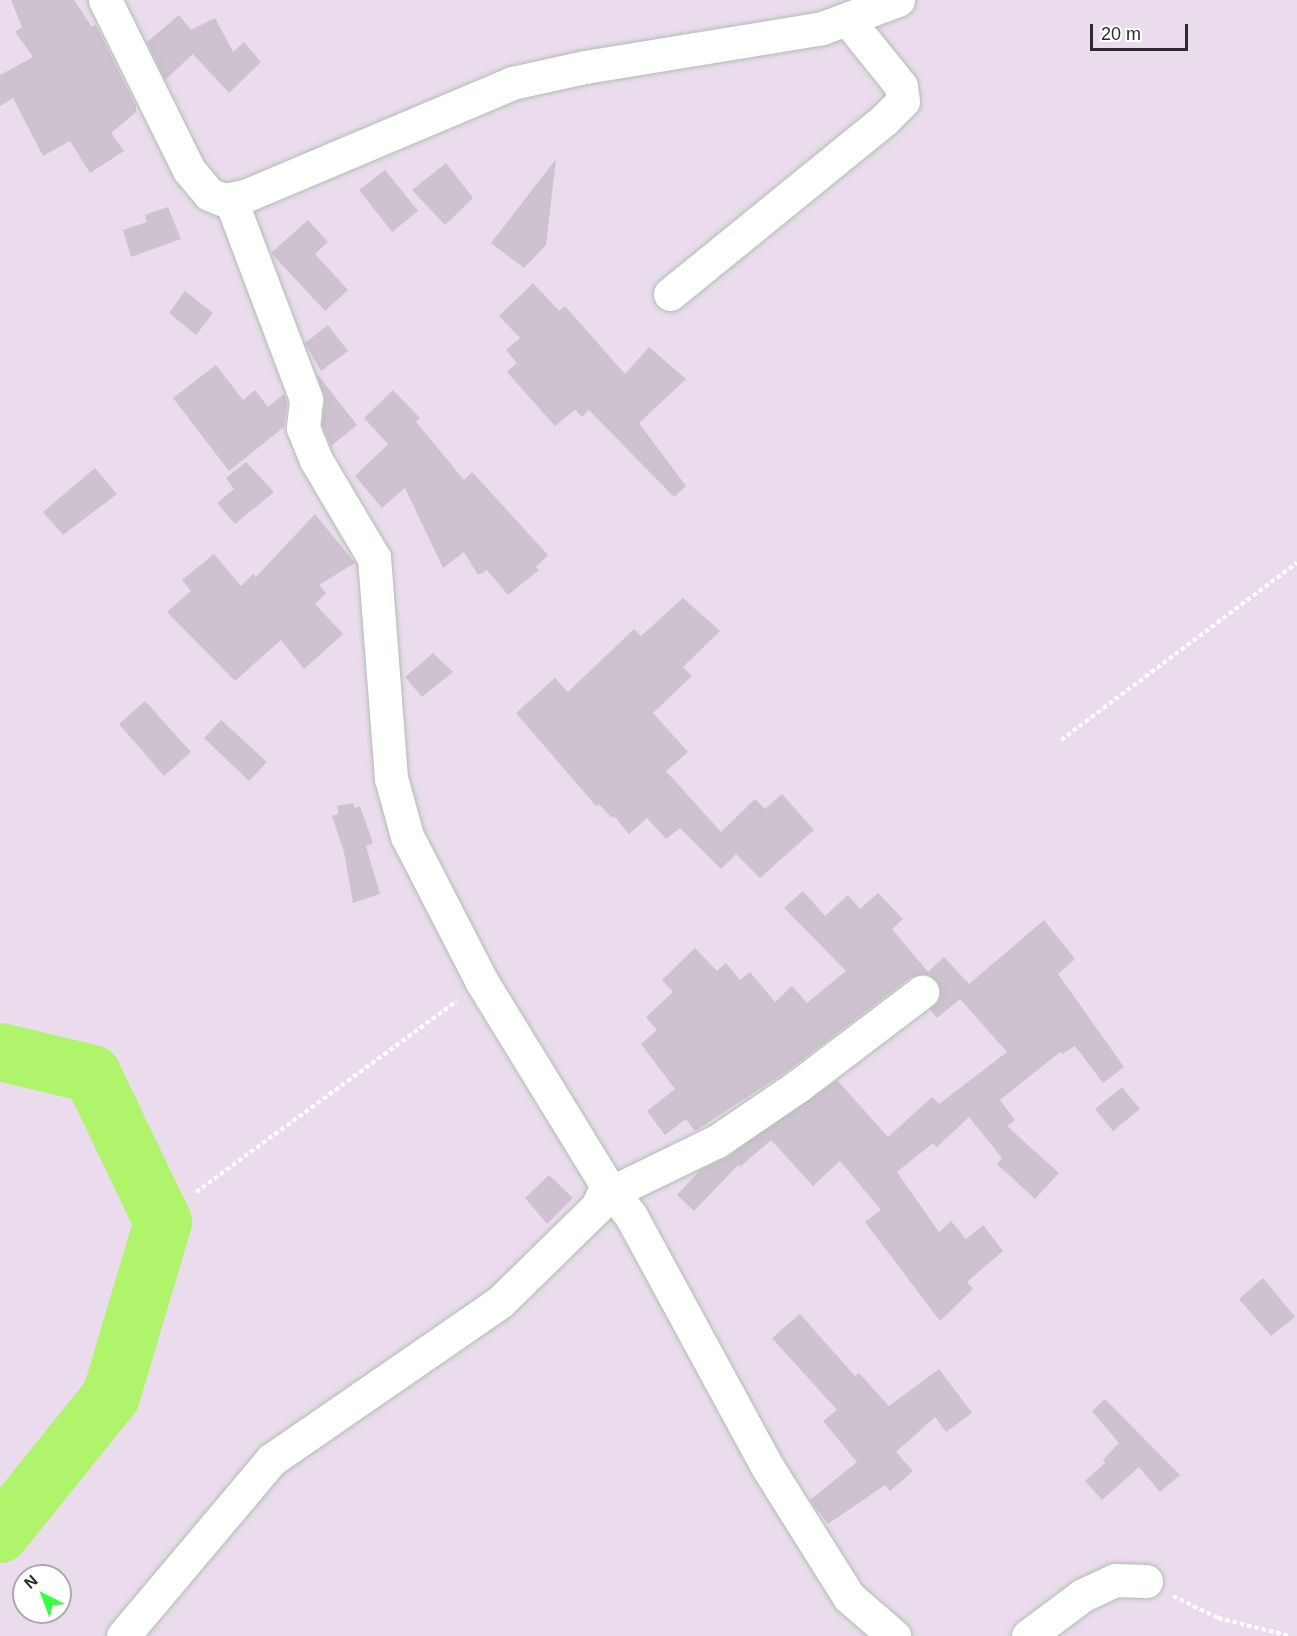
<!DOCTYPE html>
<html>
<head>
<meta charset="utf-8">
<style>
  body { margin:0 }
  #map { position:relative; width:1297px; height:1636px; overflow:hidden; background:#eadced; font-family:Arial,sans-serif }
  div>[style] { position:absolute }
  [style*='--x'] { left:calc(var(--x)*1px); top:calc(var(--y)*1px); width:calc(var(--w)*1px); rotate:calc(var(--a)*1deg) }
  .river>* { height:58px; margin:-29px; padding:0 29px; transform-origin:29px; border-radius:29px; background:#aff46b }
  .building>* { inset:0; background:#cec1d0 }
  .path>* { height:4px; margin-top:-2px; transform-origin:0; background:repeating-linear-gradient(90deg,#fff 0 4.5px,transparent 0 7.5px) }
  .roads { filter:drop-shadow(0 0 2px #b0bfb1) drop-shadow(0 0 2px #b0bfb1) }
  .minor>* { height:33px; margin:-16.5px; padding:0 16.5px; transform-origin:16.5px; border-radius:16.5px; background:#fff }
  .tertiary>* { height:33px; margin:-16.5px; padding:0 16.5px; transform-origin:16.5px; border-radius:16.5px; background:#fff }
  span { translate:-50% -50%; white-space:nowrap; text-align:center; line-height:1.15; -webkit-text-stroke:4.5px #fff; paint-order:stroke }
  .north { position:absolute; left:12px; top:1564px; width:60px; height:60px; box-sizing:border-box; background:#fff; border:2px solid #aaa; border-radius:50%; rotate:318deg; font-size:16px; font-weight:700; line-height:24px; text-align:center; color:#2b2b2b }
  .north::after { content:''; display:block; margin:auto; width:21px; height:27px; background:#38ff42; clip-path:polygon(50% 0,100% 100%,50% 72%,0 100%) }
  .scale { position:absolute; left:1090px; top:24px; width:98px; height:27px; box-sizing:border-box; border:3px solid #2b2b2b; border-top:0; padding-left:8px; font-size:18px; line-height:21px; white-space:nowrap; color:#2b2b2b; -webkit-text-stroke:4px #fff; paint-order:stroke }
</style>
</head>
<body>
<div id="map">
  <div class="river">
    <i style="--x:0;--y:1052;--w:95;--a:13.4"></i>
    <i style="--x:92;--y:1074;--w:164;--a:64.4"></i>
    <i style="--x:163;--y:1222;--w:182;--a:106.6"></i>
    <i style="--x:111;--y:1396;--w:177;--a:128.8"></i>
  </div>
  <div class="building">
    <i style="clip-path:polygon(11px 0,74px 0,92px 27px,95px 25px,99px 31px,136px 106px,136px 112px,111px 133px,124px 151px,90px 173px,70px 141px,43px 156px,13px 98px,0 106px,0 75px,33px 57px,15px 32px,22px 27px)"></i>
    <i style="clip-path:polygon(179px 15px,191px 30px,215px 18px,233px 52px,244px 42px,261px 62px,229px 93px,193px 54px,165px 80px,147px 42px)"></i>
    <i style="clip-path:polygon(556px 159px,546px 245px,524px 268px,491px 243px)"></i>
    <i style="clip-path:polygon(446px 163px,473px 198px,445px 225px,412px 190px)"></i>
    <i style="clip-path:polygon(385px 170px,418px 211px,392px 232px,359px 190px)"></i>
    <i style="clip-path:polygon(168px 207px,181px 239px,131px 257px,123px 230px,147px 222px,145px 215px)"></i>
    <i style="clip-path:polygon(308px 220px,328px 242px,315px 254px,348px 290px,325px 311px,271px 253px)"></i>
    <i style="clip-path:polygon(533px 283px,559px 311px,565px 306px,625px 374px,649px 347px,686px 379px,639px 423px,686px 486px,674px 497px,589px 410px,582px 417px,575px 410px,555px 426px,507px 372px,517px 363px,506px 350px,520px 338px,499px 316px)"></i>
    <i style="clip-path:polygon(185px 291px,213px 313px,196px 335px,169px 313px)"></i>
    <i style="clip-path:polygon(328px 325px,348px 351px,321px 371px,305px 343px)"></i>
    <i style="clip-path:polygon(216px 365px,243px 400px,255px 390px,268px 407px,284px 394px,287px 401px,284px 427px,229px 471px,173px 398px)"></i>
    <i style="clip-path:polygon(317px 374px,357px 425px,331px 446px,322px 425px,325px 400px)"></i>
    <i style="clip-path:polygon(393px 390px,420px 418px,416px 422px,464px 480px,472px 472px,548px 555px,536px 567px,539px 570px,508px 595px,487px 570px,478px 575px,464px 552px,443px 568px,405px 488px,382px 508px,355px 476px,388px 444px,364px 418px)"></i>
    <i style="clip-path:polygon(246px 462px,274px 492px,235px 524px,217px 503px,234px 489px,226px 478px)"></i>
    <i style="clip-path:polygon(95px 468px,117px 494px,63px 535px,43px 512px)"></i>
    <i style="clip-path:polygon(315px 514px,355px 563px,319px 585px,326px 593px,315px 604px,343px 634px,304px 669px,281px 640px,235px 681px,167px 612px,191px 591px,182px 580px,214px 554px,241px 586px,253px 574px,256px 577px)"></i>
    <i style="clip-path:polygon(683px 598px,720px 631px,683px 667px,692px 676px,653px 713px,688px 752px,666px 771px,721px 832px,755px 799px,765px 809px,782px 794px,814px 830px,760px 878px,736px 854px,721px 869px,680px 828px,666px 839px,647px 818px,629px 834px,614px 816px,612px 818px,599px 804px,596px 806px,516px 713px,555px 678px,568px 692px,634px 629px,641px 636px)"></i>
    <i style="clip-path:polygon(433px 653px,453px 672px,422px 697px,405px 677px)"></i>
    <i style="clip-path:polygon(145px 701px,191px 752px,164px 776px,119px 724px)"></i>
    <i style="clip-path:polygon(221px 720px,267px 762px,249px 781px,204px 738px)"></i>
    <i style="clip-path:polygon(353px 803px,355px 808px,360px 806px,373px 843px,366px 846px,380px 894px,353px 903px,344px 852px,332px 816px,338px 814px,337px 806px)"></i>
    <i style="clip-path:polygon(803px 891px,825px 916px,848px 895px,860px 909px,878px 893px,903px 919px,892px 929px,928px 972px,944px 957px,969px 984px,1044px 920px,1075px 959px,1058px 974px,1124px 1067px,1103px 1083px,1075px 1046px,1062px 1054px,1060px 1052px,1000px 1100px,1015px 1120px,1007px 1126px,1059px 1173px,1035px 1199px,997px 1164px,1002px 1158px,969px 1117px,937px 1147px,933px 1143px,897px 1172px,939px 1232px,951px 1221px,966px 1239px,983px 1225px,1003px 1251px,967px 1282px,973px 1289px,940px 1321px,865px 1222px,881px 1210px,840px 1161px,813px 1186px,771px 1140px,740px 1167px,738px 1165px,694px 1211px,677px 1195px,700px 1170px,727px 1157px,837px 1080px,888px 1137px,932px 1097px,939px 1104px,1007px 1052px,960px 999px,937px 1018px,930px 1009px,939px 1000px,940px 989px,930px 975px,911px 977px,787px 1071px,695px 1131px,686px 1119px,665px 1135px,647px 1111px,675px 1089px,641px 1044px,657px 1030px,646px 1017px,673px 992px,662px 980px,695px 948px,717px 971px,726px 963px,740px 980px,750px 972px,775px 1002px,792px 986px,807px 1003px,846px 971px,784px 908px)"></i>
    <i style="clip-path:polygon(1122px 1087px,1140px 1109px,1113px 1131px,1095px 1109px)"></i>
    <i style="clip-path:polygon(549px 1175px,573px 1198px,547px 1224px,525px 1198px)"></i>
    <i style="clip-path:polygon(1263px 1278px,1295px 1317px,1271px 1336px,1239px 1299px)"></i>
    <i style="clip-path:polygon(800px 1314px,855px 1376px,859px 1373px,889px 1406px,939px 1369px,972px 1413px,946px 1432px,935px 1417px,896px 1452px,913px 1471px,890px 1491px,885px 1485px,828px 1524px,810px 1500px,857px 1462px,823px 1421px,837px 1410px,772px 1338px)"></i>
    <i style="clip-path:polygon(1105px 1399px,1180px 1475px,1160px 1492px,1139px 1467px,1102px 1500px,1085px 1481px,1105px 1463px,1103px 1460px,1119px 1443px,1092px 1411px)"></i>
  </div>
  <div class="path">
    <i style="--x:1061;--y:740;--w:295;--a:-36.9"></i>
    <i style="--x:196;--y:1192;--w:323;--a:-36.2"></i>
    <i style="--x:1173;--y:1596;--w:50;--a:26.1"></i>
    <i style="--x:1218;--y:1618;--w:74;--a:14"></i>
  </div>
  <div class="roads">
    <div class="minor">
      <i style="--x:670;--y:294;--w:277;--a:-39.1"></i>
      <i style="--x:885;--y:119;--w:25;--a:-45"></i>
      <i style="--x:903;--y:101;--w:15;--a:-98"></i>
      <i style="--x:901;--y:86;--w:85;--a:-128.8"></i>
      <i style="--x:607;--y:1186;--w:38;--a:51"></i>
      <i style="--x:631;--y:1216;--w:287;--a:61.5"></i>
      <i style="--x:768;--y:1468;--w:152;--a:57.9"></i>
      <i style="--x:849;--y:1597;--w:60;--a:40.9"></i>
      <i style="--x:612;--y:1192;--w:117;--a:-25.9"></i>
      <i style="--x:717;--y:1141;--w:98;--a:-34.2"></i>
      <i style="--x:798;--y:1086;--w:156;--a:-37.2"></i>
      <i style="--x:123;--y:1636;--w:230;--a:-49.9"></i>
      <i style="--x:271;--y:1460;--w:277;--a:-34.6"></i>
      <i style="--x:499;--y:1303;--w:137;--a:-44.4"></i>
      <i style="--x:597;--y:1207;--w:23;--a:-65"></i>
      <i style="--x:607;--y:1186;--w:239;--a:-121.5"></i>
      <i style="--x:482;--y:982;--w:164;--a:-117.2"></i>
      <i style="--x:407;--y:836;--w:60;--a:-105.4"></i>
      <i style="--x:391;--y:778;--w:221;--a:-94.4"></i>
      <i style="--x:374;--y:558;--w:114;--a:-120.6"></i>
      <i style="--x:316;--y:460;--w:35;--a:-112"></i>
      <i style="--x:303;--y:428;--w:29;--a:-84"></i>
      <i style="--x:306;--y:399;--w:213;--a:-110.7"></i>
      <i style="--x:1028;--y:1636;--w:69;--a:-36.7"></i>
      <i style="--x:1083;--y:1595;--w:35;--a:-25"></i>
      <i style="--x:1115;--y:1580;--w:31;--a:2"></i>
    </div>
    <div class="tertiary">
      <i style="--x:105;--y:0;--w:190;--a:63.7"></i>
      <i style="--x:189;--y:170;--w:31;--a:50"></i>
      <i style="--x:209;--y:194;--w:16;--a:22"></i>
      <i style="--x:224;--y:200;--w:21;--a:-11"></i>
      <i style="--x:245;--y:196;--w:290;--a:-22.9"></i>
      <i style="--x:512;--y:83;--w:75;--a:-12.4"></i>
      <i style="--x:585;--y:67;--w:240;--a:-9.3"></i>
      <i style="--x:822;--y:28;--w:81;--a:-20.2"></i>
    </div>
  </div>
  <div class="north">N</div>
  <div class="scale">20 m</div>
</div>
</body>
</html>
